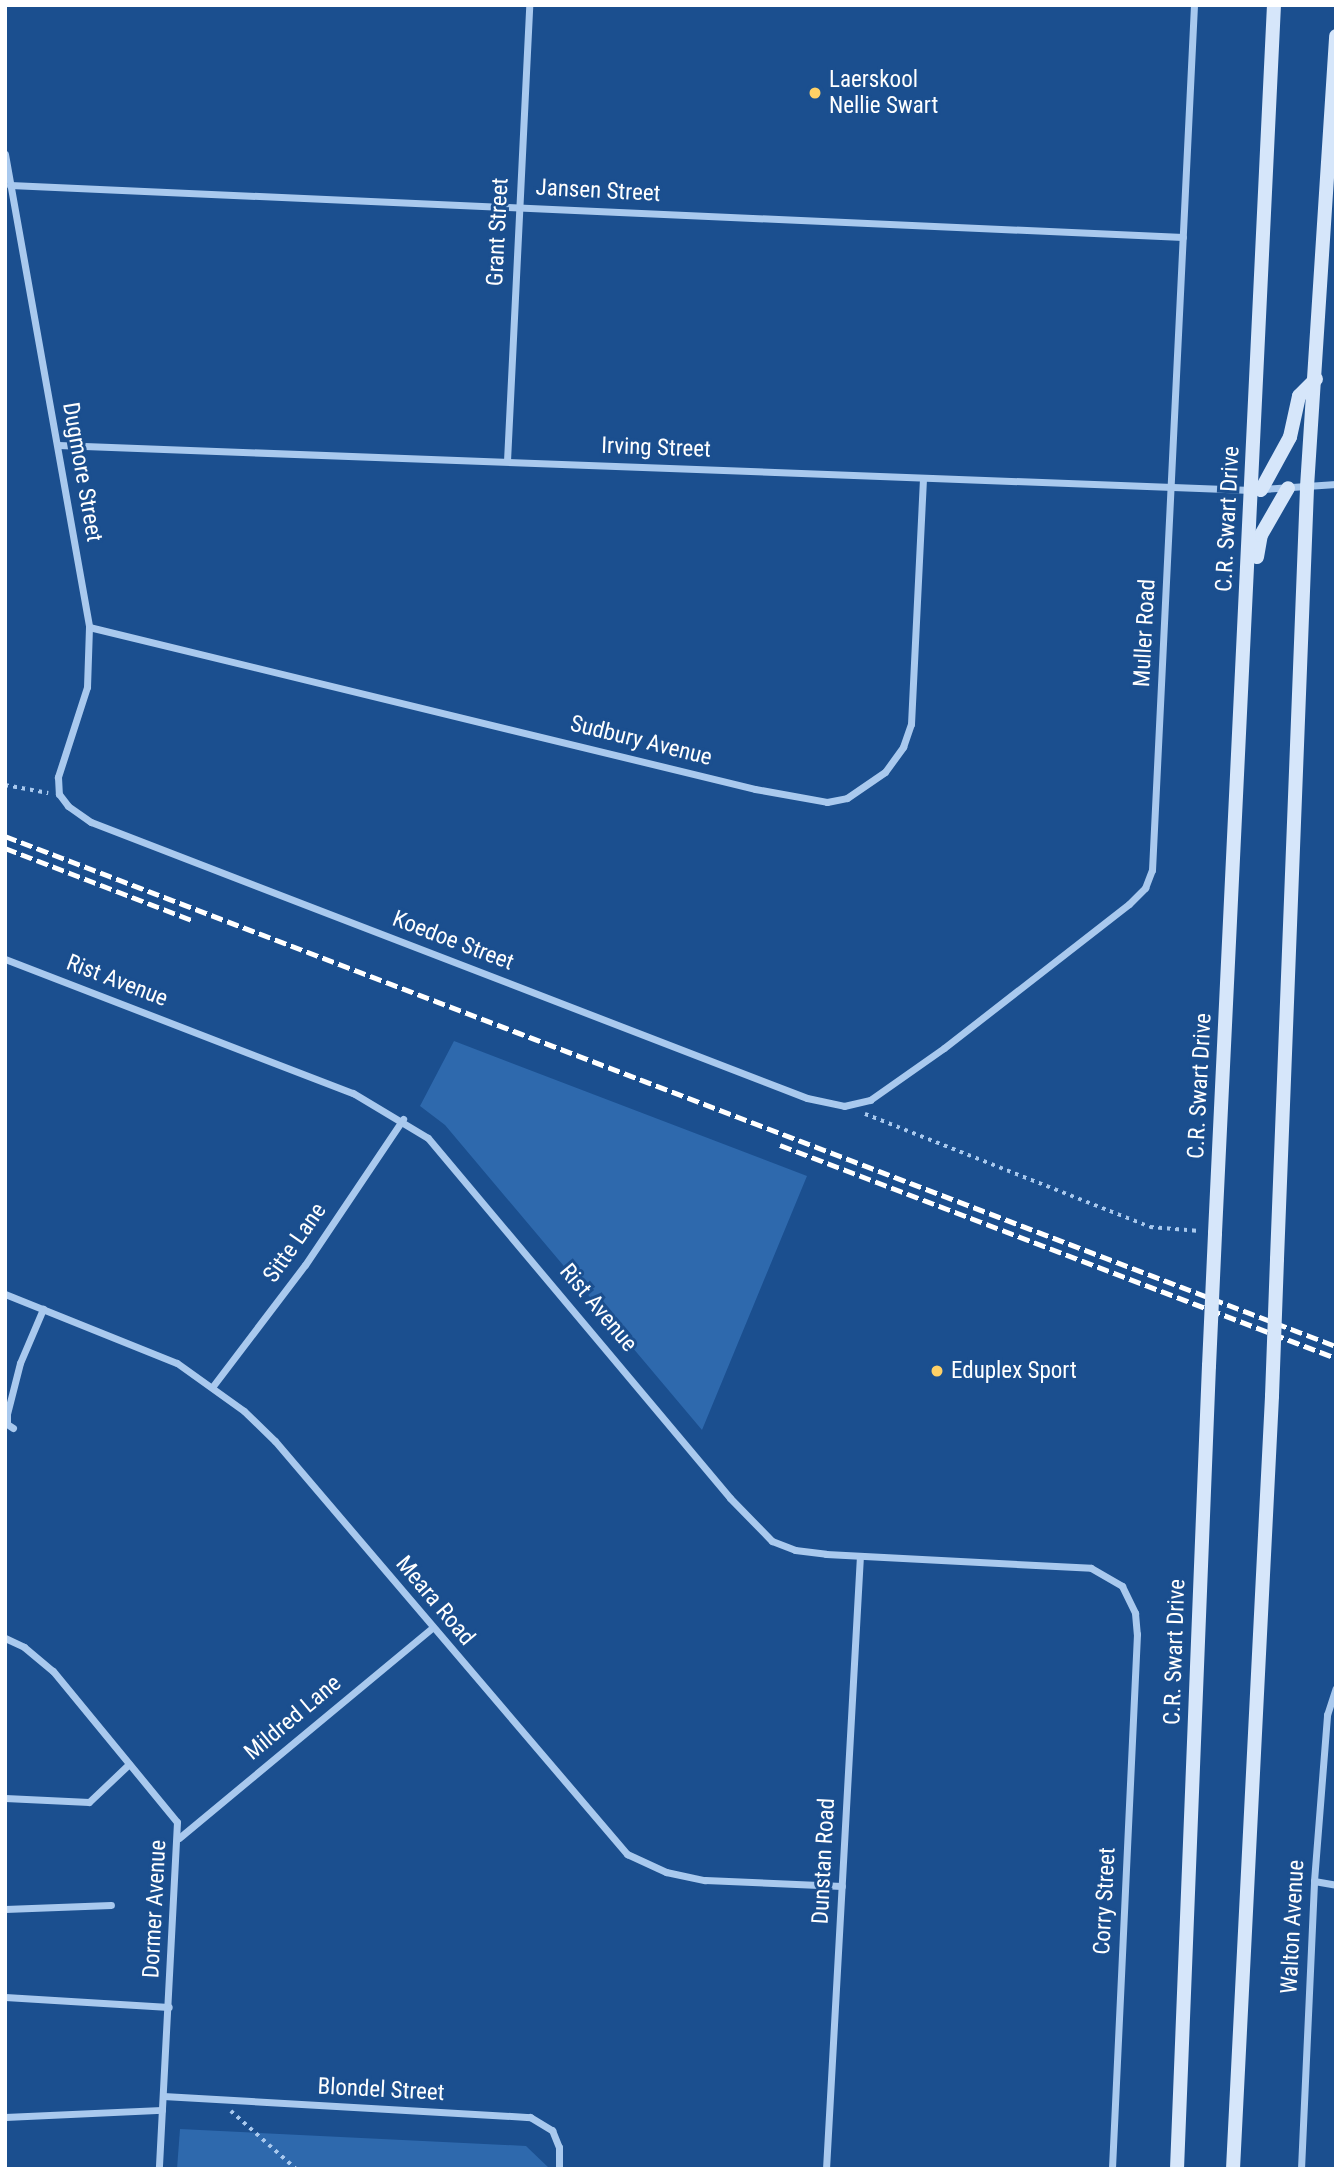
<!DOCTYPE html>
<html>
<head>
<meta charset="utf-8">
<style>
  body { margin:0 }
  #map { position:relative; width:1341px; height:2174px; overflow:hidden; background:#1b4f8f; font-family:"Roboto Condensed",sans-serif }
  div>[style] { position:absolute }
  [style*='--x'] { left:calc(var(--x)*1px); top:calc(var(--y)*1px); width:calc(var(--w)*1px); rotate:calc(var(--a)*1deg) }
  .green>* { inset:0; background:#2e69ad }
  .path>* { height:3.5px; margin-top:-1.75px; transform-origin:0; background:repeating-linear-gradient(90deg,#a9c9ee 0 3.5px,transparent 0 8.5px) }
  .minor>* { height:7px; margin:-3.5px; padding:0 3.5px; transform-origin:3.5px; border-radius:3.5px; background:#a9c9ee }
  .secondary>* { height:14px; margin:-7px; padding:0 7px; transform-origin:7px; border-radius:7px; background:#d6e6fa }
  .rail>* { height:5px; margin-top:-2.5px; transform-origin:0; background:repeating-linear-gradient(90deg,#fff 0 12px,transparent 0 17px) }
  .secondary-bridge>* { height:14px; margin:-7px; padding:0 7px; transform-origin:7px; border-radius:7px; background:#d6e6fa }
  .dots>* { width:19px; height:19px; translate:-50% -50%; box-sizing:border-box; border:4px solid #1b4f8f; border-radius:50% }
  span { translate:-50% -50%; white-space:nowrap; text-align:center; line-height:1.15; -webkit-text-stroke:6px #1b4f8f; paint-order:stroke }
  .poi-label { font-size:23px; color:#fff }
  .left { translate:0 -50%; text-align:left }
  .street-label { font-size:23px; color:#fff }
  .frame { position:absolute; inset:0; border:7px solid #fff; pointer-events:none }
</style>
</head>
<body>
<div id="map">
  <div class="green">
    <i style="clip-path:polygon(454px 1041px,807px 1176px,702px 1430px,445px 1125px,420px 1106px)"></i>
    <i style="clip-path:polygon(180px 2129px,526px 2146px,550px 2169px,177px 2169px)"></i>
  </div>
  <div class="path">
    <i style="--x:5;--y:785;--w:44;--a:10.5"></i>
    <i style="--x:865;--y:1114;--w:307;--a:21.6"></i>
    <i style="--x:1150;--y:1227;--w:50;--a:4.6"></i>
    <i style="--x:231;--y:2111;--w:87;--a:41.7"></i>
  </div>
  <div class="minor">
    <i style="--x:5;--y:154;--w:480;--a:79.9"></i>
    <i style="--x:89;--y:627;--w:60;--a:91.9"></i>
    <i style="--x:87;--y:687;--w:95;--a:107.9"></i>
    <i style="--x:58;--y:777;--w:17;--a:87"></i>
    <i style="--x:59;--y:794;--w:15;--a:53"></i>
    <i style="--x:68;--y:806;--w:28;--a:35"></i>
    <i style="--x:91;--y:822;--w:767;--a:21.08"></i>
    <i style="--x:807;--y:1098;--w:38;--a:12"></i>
    <i style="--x:844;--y:1106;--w:27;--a:-13"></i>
    <i style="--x:870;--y:1100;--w:90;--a:-35.1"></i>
    <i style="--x:944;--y:1048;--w:234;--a:-37.9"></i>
    <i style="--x:1129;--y:904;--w:23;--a:-45"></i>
    <i style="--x:1145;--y:888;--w:19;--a:-69"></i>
    <i style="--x:1152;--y:870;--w:866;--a:-87.22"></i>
    <i style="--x:10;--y:185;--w:1174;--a:2.54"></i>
    <i style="--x:58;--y:445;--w:1194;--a:2.16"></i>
    <i style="--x:507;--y:461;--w:457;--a:-87.2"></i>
    <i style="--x:1263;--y:489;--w:73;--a:-3.9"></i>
    <i style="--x:89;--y:627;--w:685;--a:13.67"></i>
    <i style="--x:755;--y:789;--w:73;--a:10.2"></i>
    <i style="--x:827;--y:802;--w:20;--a:-11"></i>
    <i style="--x:847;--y:798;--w:46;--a:-34.4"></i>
    <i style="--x:885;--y:772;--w:31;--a:-54"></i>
    <i style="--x:903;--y:747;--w:24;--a:-71"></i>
    <i style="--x:911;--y:724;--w:246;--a:-87.2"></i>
    <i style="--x:5;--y:959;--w:373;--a:21.1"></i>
    <i style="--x:353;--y:1093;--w:87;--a:31"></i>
    <i style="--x:428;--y:1138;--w:470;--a:50"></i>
    <i style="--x:730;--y:1498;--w:60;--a:45.7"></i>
    <i style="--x:772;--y:1541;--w:25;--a:21"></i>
    <i style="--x:795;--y:1550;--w:31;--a:7"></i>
    <i style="--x:826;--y:1554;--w:265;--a:3"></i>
    <i style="--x:1091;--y:1568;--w:36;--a:30"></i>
    <i style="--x:1122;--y:1586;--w:30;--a:64"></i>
    <i style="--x:1135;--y:1613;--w:21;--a:85"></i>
    <i style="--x:1137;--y:1634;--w:536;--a:92.68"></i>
    <i style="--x:5;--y:1294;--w:185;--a:21.9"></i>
    <i style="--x:177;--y:1363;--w:82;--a:35.6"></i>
    <i style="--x:244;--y:1411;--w:43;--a:44.1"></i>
    <i style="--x:275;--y:1441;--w:543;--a:49.56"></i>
    <i style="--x:627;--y:1854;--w:43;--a:24.8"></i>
    <i style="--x:666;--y:1872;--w:40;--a:12"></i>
    <i style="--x:705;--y:1880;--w:137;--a:2.5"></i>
    <i style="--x:213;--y:1386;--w:152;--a:-52.8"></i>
    <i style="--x:305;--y:1265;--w:176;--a:-56.1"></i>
    <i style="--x:13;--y:1428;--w:7;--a:-146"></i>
    <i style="--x:7;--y:1424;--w:10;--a:-90"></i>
    <i style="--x:7;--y:1414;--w:53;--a:-75.7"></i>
    <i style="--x:20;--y:1363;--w:59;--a:-66.9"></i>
    <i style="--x:5;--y:1638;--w:21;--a:25"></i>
    <i style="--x:24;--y:1647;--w:38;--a:40"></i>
    <i style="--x:53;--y:1671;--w:195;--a:50.6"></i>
    <i style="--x:177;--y:1822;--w:347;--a:93"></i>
    <i style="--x:5;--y:1798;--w:84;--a:2.7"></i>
    <i style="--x:89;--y:1802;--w:55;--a:-43.5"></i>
    <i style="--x:179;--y:1838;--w:329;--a:-39.7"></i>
    <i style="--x:1314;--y:1881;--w:22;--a:10"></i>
    <i style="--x:5;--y:1909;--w:106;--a:-2.2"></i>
    <i style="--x:5;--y:1997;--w:164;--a:3.5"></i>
    <i style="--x:163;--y:2096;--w:368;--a:3.3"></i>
    <i style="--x:530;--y:2117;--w:26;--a:31"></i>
    <i style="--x:552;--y:2130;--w:18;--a:68"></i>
    <i style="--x:559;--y:2147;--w:22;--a:90"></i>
    <i style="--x:5;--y:2117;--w:157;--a:-2.6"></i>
    <i style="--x:826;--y:2169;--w:614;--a:-86.83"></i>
    <i style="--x:1301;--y:2169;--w:288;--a:-87.4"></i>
    <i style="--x:1314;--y:1881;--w:167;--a:-85.5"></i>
    <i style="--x:1327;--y:1715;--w:28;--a:-72"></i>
  </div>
  <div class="secondary">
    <i style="--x:1261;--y:490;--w:60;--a:-61.3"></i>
    <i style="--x:1290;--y:437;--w:42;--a:-77.6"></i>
    <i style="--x:1299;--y:396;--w:24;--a:-45"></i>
    <i style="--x:1257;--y:557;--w:22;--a:-80"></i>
    <i style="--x:1261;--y:535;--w:54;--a:-60.1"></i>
    <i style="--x:1215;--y:1233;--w:1229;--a:-87.25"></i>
    <i style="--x:1277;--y:1259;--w:773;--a:-87.77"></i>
    <i style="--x:1307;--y:487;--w:452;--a:-86.3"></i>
    <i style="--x:1177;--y:2169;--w:804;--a:-87.72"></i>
    <i style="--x:1233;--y:2169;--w:774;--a:-87.11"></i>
  </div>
  <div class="rail">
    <i style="--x:5;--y:836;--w:1425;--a:20.97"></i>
    <i style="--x:5;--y:848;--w:200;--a:21.1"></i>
    <i style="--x:780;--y:1145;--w:595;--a:20.96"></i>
  </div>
  <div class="secondary-bridge">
    <i style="--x:1209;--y:1366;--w:133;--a:-87.4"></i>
    <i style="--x:1272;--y:1396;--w:137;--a:-87.9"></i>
  </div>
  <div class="dots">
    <i style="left:815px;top:93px;background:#ffd166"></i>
    <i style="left:937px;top:1371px;background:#ffd166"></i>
  </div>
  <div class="poi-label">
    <span class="left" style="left:829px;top:93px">Laerskool<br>Nellie Swart</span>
    <span class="left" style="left:951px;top:1371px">Eduplex Sport</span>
  </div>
  <div class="street-label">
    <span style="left:598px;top:191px;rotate:3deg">Jansen Street</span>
    <span style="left:498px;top:232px;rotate:-87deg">Grant Street</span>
    <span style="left:656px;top:448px;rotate:2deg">Irving Street</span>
    <span style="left:82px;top:472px;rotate:80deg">Dugmore Street</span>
    <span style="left:1228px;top:519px;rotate:-87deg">C.R. Swart Drive</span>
    <span style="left:1145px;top:633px;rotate:-87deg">Muller Road</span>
    <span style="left:641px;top:741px;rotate:14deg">Sudbury Avenue</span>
    <span style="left:453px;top:941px;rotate:21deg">Koedoe Street</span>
    <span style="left:117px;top:981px;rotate:21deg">Rist Avenue</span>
    <span style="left:1200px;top:1086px;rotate:-87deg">C.R. Swart Drive</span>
    <span style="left:295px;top:1243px;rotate:-55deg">Sitte Lane</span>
    <span style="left:598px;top:1308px;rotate:50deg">Rist Avenue</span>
    <span style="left:435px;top:1601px;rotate:50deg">Meara Road</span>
    <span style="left:1175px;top:1652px;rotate:-88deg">C.R. Swart Drive</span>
    <span style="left:293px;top:1718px;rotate:-40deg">Mildred Lane</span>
    <span style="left:824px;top:1861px;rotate:-87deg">Dunstan Road</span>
    <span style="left:1105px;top:1901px;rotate:-87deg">Corry Street</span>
    <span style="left:155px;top:1909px;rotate:-87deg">Dormer Avenue</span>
    <span style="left:1293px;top:1927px;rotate:-87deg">Walton Avenue</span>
    <span style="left:381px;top:2090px;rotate:3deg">Blondel Street</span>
  </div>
  <div class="frame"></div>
</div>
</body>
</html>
